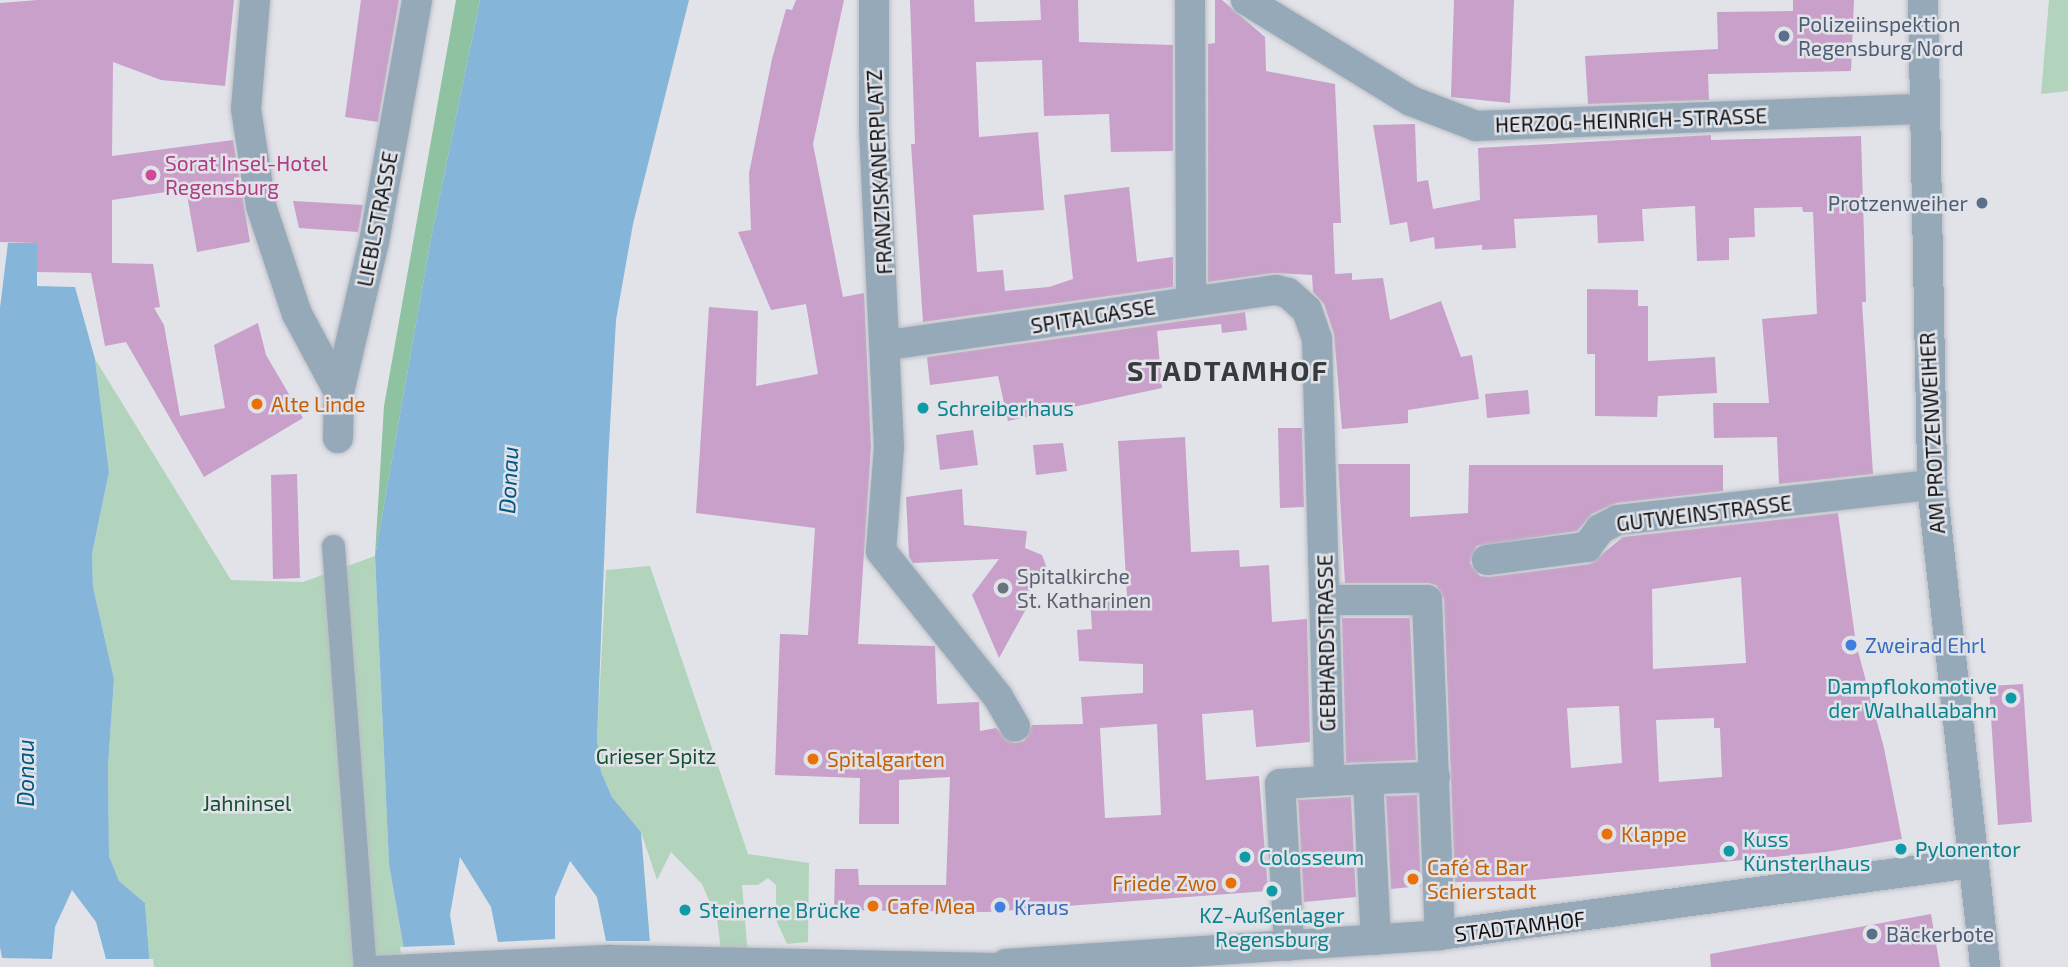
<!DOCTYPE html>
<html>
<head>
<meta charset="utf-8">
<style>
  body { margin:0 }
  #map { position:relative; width:2068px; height:967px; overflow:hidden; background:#e1e3e9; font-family:"Exo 2",sans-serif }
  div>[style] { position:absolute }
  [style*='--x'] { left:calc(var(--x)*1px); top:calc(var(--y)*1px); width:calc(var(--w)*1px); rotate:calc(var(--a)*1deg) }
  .green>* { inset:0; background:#b2d4bc }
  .forest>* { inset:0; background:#8fc2a0 }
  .water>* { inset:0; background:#85b5d8 }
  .pier>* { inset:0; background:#e1e3e9 }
  .building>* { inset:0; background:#c8a0c9 }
  .roads { filter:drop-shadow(0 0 2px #bcbdc3) drop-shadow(0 0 2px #bcbdc3) }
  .pedestrian>* { height:23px; margin:-11.5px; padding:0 11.5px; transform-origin:11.5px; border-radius:11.5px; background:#95a9b9 }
  .minor>* { height:30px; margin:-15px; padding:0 15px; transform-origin:15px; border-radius:15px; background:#95a9b9 }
  .dots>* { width:19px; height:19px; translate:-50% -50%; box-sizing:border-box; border:4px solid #e1e3e9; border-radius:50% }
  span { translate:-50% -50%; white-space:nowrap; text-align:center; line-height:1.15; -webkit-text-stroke:5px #e1e3e9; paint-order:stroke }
  .service-label { font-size:21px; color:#4e5e75 }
  .left { translate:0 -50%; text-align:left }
  .right { translate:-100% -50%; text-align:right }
  .street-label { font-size:21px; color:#121214 }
  .hotel-label { font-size:21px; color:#b23c85 }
  .food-label { font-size:21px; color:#c56008 }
  .culture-label { font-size:21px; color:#0d838f }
  .worship-label { font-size:21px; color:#5b616d }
  .shop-label { font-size:21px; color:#366cbe }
  .park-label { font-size:21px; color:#14502f }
  .water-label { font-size:23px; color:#015886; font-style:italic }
  .district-label { font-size:28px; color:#383a3e; font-weight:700; letter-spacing:2px }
</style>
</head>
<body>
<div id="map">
  <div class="green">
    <i style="clip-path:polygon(2049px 0,2068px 0,2068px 91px,2041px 94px)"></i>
    <i style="clip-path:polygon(95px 359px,231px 580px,303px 582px,375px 556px,389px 864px,407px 967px,150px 967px,145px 903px,119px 881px,109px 856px,108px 766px,114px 679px,93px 587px,92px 554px,109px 472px)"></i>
    <i style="clip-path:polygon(650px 566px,748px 854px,809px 863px,808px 942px,787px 944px,776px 920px,776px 885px,768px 878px,758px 885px,742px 885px,749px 967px,723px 967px,717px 919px,702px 884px,671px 852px,657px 880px,641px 832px,612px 797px,601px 772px,597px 739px,606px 570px)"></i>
  </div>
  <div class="forest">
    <i style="clip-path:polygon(456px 0,480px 0,430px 244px,375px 556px,384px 406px)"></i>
  </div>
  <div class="water">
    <i style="clip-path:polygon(480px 0,689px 0,633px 224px,616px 320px,608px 462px,597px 739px,601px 772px,612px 797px,641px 832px,652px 967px,407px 967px,389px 864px,375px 556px,430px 244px)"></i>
    <i style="clip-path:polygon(8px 243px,37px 243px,37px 286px,75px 287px,95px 359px,109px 472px,92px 554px,93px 587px,114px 679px,108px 766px,109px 856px,119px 881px,145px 903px,150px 967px,0 967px,0 308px)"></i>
  </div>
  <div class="pier">
    <i style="clip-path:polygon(460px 857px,491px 907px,498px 942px,555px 939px,555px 897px,570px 861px,597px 897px,606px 941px,653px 941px,655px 967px,403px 967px,400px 947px,455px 945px,450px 915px)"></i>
    <i style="clip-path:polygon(72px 890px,96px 922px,106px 959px,153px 959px,154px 967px,0 967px,0 947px,2px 958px,52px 959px,55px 927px)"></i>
  </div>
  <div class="building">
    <i style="clip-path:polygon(38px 0,234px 0,225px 86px,161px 80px,113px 62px,112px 156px,233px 140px,250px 242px,197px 252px,186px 189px,112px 200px,112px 263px,153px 264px,160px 307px,154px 308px,164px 325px,180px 416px,225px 408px,214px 345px,258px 323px,266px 355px,303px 418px,204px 477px,126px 342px,105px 346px,91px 273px,37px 272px,37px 243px,0 242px,0 3px)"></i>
    <i style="clip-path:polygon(361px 0,399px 0,378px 122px,345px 117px)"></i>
    <i style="clip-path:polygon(evenodd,796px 0,844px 0,813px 144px,843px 297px,864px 293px,871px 447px,858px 644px,935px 646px,937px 704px,979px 702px,980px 731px,996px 728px,1014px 743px,1024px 741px,1032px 725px,1083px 724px,1081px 697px,1143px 693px,1143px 664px,1079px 661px,1077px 630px,1092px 629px,1090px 598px,1127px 596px,1118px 441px,1185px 437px,1191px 552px,1239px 550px,1240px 567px,1269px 565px,1272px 622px,1307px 619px,1310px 742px,1256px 747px,1253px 710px,1202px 714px,1206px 780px,1259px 776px,1268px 891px,987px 912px,834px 910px,835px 869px,858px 869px,859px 885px,946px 885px,950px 777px,899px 780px,899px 824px,859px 824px,860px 778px,775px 775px,780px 634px,808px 635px,815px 528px,696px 513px,709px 307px,758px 311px,756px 386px,818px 374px,806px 304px,771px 310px,738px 232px,751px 230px,749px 173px,772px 59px,786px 9px,792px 10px,796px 0,1157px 724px,1161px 815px,1105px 818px,1100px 728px,1157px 724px)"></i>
    <i style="clip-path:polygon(910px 0,974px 0,975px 22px,1041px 20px,1040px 0,1078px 0,1079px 42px,1173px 45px,1173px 151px,1111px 152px,1109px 114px,1044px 116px,1042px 60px,976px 62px,979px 137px,1038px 132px,1044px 210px,973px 215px,977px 272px,1003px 270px,1005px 291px,1049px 287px,1073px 279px,1064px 195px,1129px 187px,1137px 262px,1173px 257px,1173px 287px,923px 322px,911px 144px,915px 144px)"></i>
    <i style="clip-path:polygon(1215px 0,1222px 0,1265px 37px,1266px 71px,1335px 84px,1341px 223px,1333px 223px,1335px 274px,1352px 273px,1352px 280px,1383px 278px,1390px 320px,1441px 301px,1461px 357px,1472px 355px,1479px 399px,1408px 410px,1408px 423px,1342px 429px,1334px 334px,1324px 304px,1313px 292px,1312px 275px,1274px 273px,1208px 282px,1208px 44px,1215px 43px)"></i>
    <i style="clip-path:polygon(1454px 0,1514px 0,1510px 103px,1451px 97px)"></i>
    <i style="clip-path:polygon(1793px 0,1854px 0,1851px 71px,1708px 74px,1709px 100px,1588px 104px,1585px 56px,1718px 49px,1717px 12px,1793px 11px)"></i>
    <i style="clip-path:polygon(1415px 124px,1417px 182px,1428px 180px,1433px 209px,1480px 200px,1478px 148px,1711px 135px,1711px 140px,1861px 136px,1866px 302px,1862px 302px,1873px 474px,1779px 484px,1777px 437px,1714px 438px,1713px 403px,1769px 403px,1762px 319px,1817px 314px,1813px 212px,1803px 212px,1802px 207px,1754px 208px,1755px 237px,1729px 238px,1729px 260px,1697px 261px,1695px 206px,1642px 209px,1644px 241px,1598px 243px,1597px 215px,1514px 219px,1516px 248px,1482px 250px,1482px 245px,1435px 249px,1434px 237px,1410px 242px,1407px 222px,1390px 225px,1373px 125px)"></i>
    <i style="clip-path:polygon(293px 201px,363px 205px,358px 232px,299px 228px)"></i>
    <i style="clip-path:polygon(1587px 289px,1638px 290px,1638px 306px,1648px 306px,1648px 361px,1715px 357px,1717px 393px,1658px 396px,1657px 417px,1595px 416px,1595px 354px,1587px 354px)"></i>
    <i style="clip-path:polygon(1245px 312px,1247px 330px,1222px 333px,1221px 324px,1157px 331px,1162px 388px,1008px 421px,998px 376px,930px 385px,927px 357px)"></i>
    <i style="clip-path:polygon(1528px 390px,1530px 414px,1487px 418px,1485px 394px)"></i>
    <i style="clip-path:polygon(1278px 428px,1302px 428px,1304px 507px,1280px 508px)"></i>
    <i style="clip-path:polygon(973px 430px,978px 465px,940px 470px,936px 435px)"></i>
    <i style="clip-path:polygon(1063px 443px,1067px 471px,1036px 475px,1033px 445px)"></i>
    <i style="clip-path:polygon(evenodd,1338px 464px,1410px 464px,1410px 517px,1468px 513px,1469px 465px,1723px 465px,1723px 491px,1616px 503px,1592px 514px,1577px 531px,1477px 546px,1470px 563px,1480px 576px,1489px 577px,1590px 564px,1623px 537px,1838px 513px,1856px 644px,1884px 748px,1902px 839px,1826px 852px,1525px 881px,1455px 882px,1444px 599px,1436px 585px,1428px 583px,1345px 583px,1338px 464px,1741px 577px,1746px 663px,1653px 669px,1652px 589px,1741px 577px,1338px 464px,1619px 706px,1622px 763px,1571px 768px,1567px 708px,1619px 706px,1338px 464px,1714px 718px,1714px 728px,1720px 728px,1722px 777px,1659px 782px,1656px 720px,1714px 718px)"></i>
    <i style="clip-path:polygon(297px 474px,300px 578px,273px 579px,271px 475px)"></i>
    <i style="clip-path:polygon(962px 489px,964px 525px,1027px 531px,1025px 548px,1042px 555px,1046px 566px,1042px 580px,1028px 582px,1031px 600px,999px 658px,972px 595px,999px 559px,913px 563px,909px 557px,906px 497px)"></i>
    <i style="clip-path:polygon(1342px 618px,1410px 618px,1416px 760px,1346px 763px)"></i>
    <i style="clip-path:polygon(2023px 684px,2032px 822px,1998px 825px,1989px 686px)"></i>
    <i style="clip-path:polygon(1417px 795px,1421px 886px,1391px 889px,1386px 796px)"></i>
    <i style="clip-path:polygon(1351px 797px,1356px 897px,1304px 902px,1298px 800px)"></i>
    <i style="clip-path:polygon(1931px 914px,1940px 967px,1711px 967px,1710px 954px)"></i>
  </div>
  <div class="roads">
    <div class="pedestrian">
      <i style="--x:333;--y:546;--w:422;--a:85.7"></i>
      <i style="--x:374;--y:967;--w:237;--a:-2.7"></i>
      <i style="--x:611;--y:956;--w:395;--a:1.2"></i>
    </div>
    <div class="minor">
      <i style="--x:255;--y:0;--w:109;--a:94.7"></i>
      <i style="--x:246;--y:109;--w:98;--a:81.2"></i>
      <i style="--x:261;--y:206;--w:114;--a:71.6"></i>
      <i style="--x:297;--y:314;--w:89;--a:61.7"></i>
      <i style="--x:874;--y:0;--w:129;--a:90"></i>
      <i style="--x:874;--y:129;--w:318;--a:87.3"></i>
      <i style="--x:889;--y:447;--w:104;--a:94.4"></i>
      <i style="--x:881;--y:551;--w:187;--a:51.3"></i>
      <i style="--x:998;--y:697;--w:34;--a:60"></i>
      <i style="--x:1190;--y:0;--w:299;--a:89.8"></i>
      <i style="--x:1246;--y:0;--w:193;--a:31.5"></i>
      <i style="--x:1411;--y:101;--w:70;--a:21"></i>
      <i style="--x:1476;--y:126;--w:446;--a:-2.2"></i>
      <i style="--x:1923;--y:0;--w:485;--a:88.9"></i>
      <i style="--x:1932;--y:485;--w:485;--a:83.7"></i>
      <i style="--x:888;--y:345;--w:392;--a:-8.1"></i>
      <i style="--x:1276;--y:290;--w:12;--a:14"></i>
      <i style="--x:1288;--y:293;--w:25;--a:42"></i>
      <i style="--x:1307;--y:310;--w:31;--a:71"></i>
      <i style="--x:1317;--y:339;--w:442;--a:88.4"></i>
      <i style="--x:1329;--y:781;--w:49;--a:176.5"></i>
      <i style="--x:1280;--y:784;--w:162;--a:86.8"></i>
      <i style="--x:338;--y:438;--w:46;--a:-88.8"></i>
      <i style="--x:339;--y:392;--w:154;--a:-76.9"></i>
      <i style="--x:374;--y:242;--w:246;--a:-79.9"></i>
      <i style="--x:1487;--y:560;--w:101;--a:-7.4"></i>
      <i style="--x:1587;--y:547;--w:22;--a:-54"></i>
      <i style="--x:1600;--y:529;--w:20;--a:-27"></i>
      <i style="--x:1618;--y:520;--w:316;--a:-6.4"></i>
      <i style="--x:1325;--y:600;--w:102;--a:0"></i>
      <i style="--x:1427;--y:600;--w:335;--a:87.8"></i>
      <i style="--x:1368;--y:779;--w:67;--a:-1.7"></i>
      <i style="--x:1329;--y:781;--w:39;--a:-3"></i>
      <i style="--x:1368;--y:779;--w:161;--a:87.2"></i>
      <i style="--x:1006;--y:964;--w:435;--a:-3.8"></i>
      <i style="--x:1440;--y:935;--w:537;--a:-7.71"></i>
    </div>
  </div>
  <div class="dots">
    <i style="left:1784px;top:36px;background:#5c6f8a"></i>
    <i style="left:151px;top:175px;background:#d1479c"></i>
    <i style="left:1982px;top:203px;background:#5c6f8a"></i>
    <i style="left:257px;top:404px;background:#e8710a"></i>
    <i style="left:923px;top:408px;background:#0f9aa8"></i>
    <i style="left:1003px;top:588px;background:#6b7280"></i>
    <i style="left:1851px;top:645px;background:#3f7fe0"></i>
    <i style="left:2011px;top:698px;background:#0f9aa8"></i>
    <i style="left:813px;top:759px;background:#e8710a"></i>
    <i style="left:1607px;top:834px;background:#e8710a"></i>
    <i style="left:1901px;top:849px;background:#0f9aa8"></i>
    <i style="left:1729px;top:851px;background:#0f9aa8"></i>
    <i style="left:1245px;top:857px;background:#0f9aa8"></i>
    <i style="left:1413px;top:879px;background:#e8710a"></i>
    <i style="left:1231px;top:883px;background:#e8710a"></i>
    <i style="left:1272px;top:891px;background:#0f9aa8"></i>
    <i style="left:873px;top:906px;background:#e8710a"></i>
    <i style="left:1000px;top:907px;background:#3f7fe0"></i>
    <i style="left:685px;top:910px;background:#0f9aa8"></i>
    <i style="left:1872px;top:934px;background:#5c6f8a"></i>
  </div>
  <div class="service-label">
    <span class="left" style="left:1798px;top:36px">Polizeiinspektion<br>Regensburg Nord</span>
    <span class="right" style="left:1968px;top:203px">Protzenweiher</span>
    <span class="left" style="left:1886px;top:934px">Bäckerbote</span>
  </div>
  <div class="street-label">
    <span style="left:1631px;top:120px;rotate:-2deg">HERZOG-HEINRICH-STRASSE</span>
    <span style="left:879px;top:172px;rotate:-93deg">FRANZISKANERPLATZ</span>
    <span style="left:377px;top:219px;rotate:-79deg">LIEBLSTRASSE</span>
    <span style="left:1093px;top:316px;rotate:-9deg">SPITALGASSE</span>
    <span style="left:1932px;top:433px;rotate:-93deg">AM PROTZENWEIHER</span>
    <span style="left:1704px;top:513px;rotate:-7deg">GUTWEINSTRASSE</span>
    <span style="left:1326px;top:643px;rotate:-91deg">GEBHARDSTRASSE</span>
    <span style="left:1520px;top:926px;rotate:-7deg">STADTAMHOF</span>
  </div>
  <div class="hotel-label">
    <span class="left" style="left:165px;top:175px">Sorat Insel-Hotel<br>Regensburg</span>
  </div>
  <div class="food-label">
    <span class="left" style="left:271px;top:404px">Alte Linde</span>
    <span class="left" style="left:827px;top:759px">Spitalgarten</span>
    <span class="left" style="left:1621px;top:834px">Klappe</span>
    <span class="left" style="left:1427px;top:879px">Café &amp; Bar<br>Schierstadt</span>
    <span class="right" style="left:1217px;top:883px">Friede Zwo</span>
    <span class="left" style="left:887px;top:906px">Cafe Mea</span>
  </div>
  <div class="culture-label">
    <span class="left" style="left:937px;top:408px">Schreiberhaus</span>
    <span class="right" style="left:1997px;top:698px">Dampflokomotive<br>der Walhallabahn</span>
    <span class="left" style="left:1743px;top:851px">Kuss<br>Künsterlhaus</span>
    <span class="left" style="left:1915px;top:849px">Pylonentor</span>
    <span class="left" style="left:1259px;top:857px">Colosseum</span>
    <span class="left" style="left:699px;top:910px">Steinerne Brücke</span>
    <span style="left:1272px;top:927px">KZ-Außenlager<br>Regensburg</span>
  </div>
  <div class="worship-label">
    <span class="left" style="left:1017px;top:588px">Spitalkirche<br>St. Katharinen</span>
  </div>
  <div class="shop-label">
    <span class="left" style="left:1865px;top:645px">Zweirad Ehrl</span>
    <span class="left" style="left:1014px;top:907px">Kraus</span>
  </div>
  <div class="park-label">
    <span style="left:656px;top:756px">Grieser Spitz</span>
    <span style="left:247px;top:803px">Jahninsel</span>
  </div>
  <div class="water-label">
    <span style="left:508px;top:480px;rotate:-87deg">Donau</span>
    <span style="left:25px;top:773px;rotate:-90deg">Donau</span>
  </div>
  <div class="district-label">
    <span style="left:1228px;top:370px">STADTAMHOF</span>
  </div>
</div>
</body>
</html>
